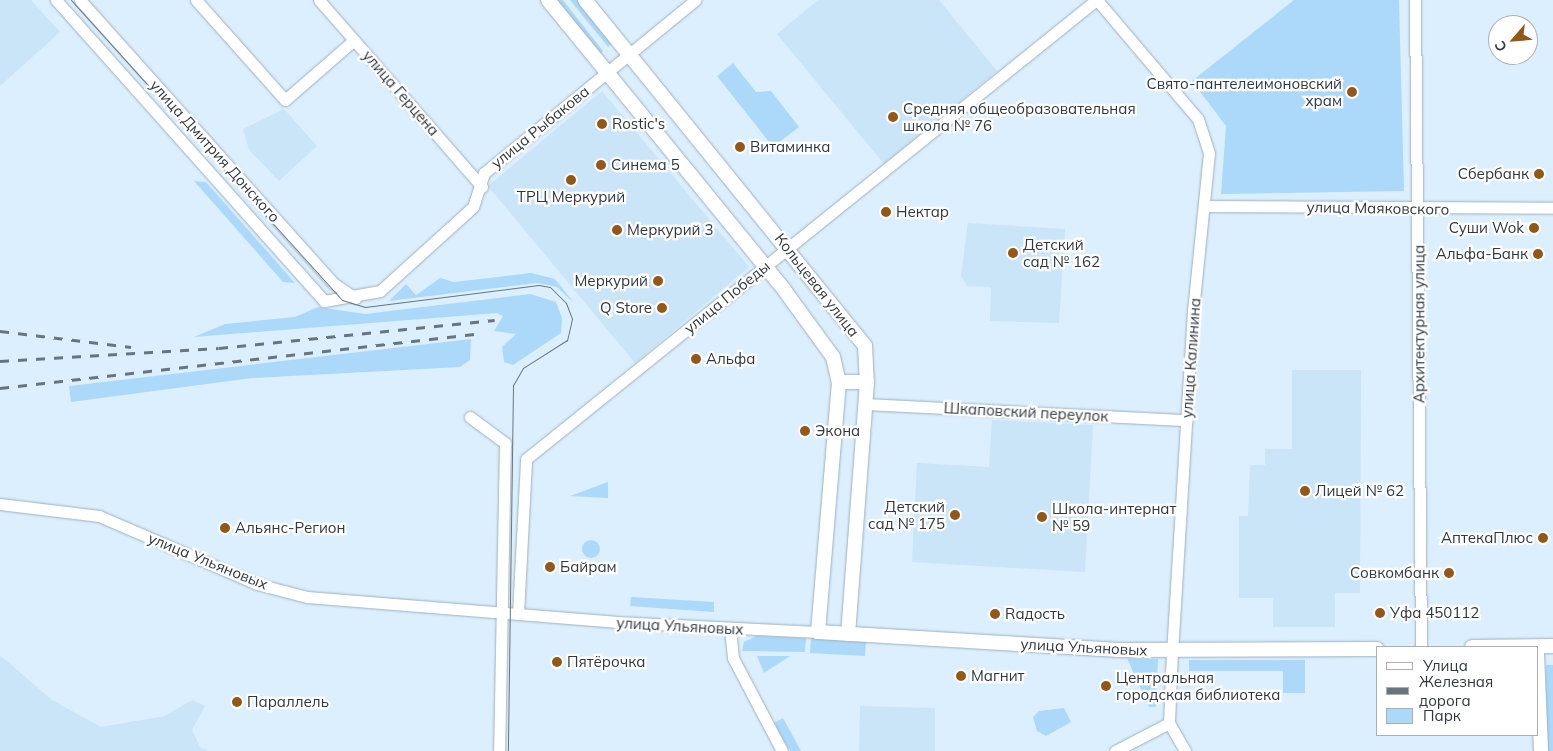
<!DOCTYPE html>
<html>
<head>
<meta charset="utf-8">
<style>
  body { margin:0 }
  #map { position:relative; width:1553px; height:751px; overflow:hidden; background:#dbeffe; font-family:Mulish,sans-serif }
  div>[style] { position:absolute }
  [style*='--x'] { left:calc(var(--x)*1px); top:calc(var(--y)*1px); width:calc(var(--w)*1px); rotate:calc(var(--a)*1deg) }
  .built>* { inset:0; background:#cae4f8 }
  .green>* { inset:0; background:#acd9f9 }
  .round { border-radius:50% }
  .roads { filter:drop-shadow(0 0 1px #9db0be) drop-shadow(0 0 1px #9db0be) }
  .minor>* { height:11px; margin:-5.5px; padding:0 5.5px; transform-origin:5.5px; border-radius:5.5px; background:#fff }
  .major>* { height:14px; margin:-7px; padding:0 7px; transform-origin:7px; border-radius:7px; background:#fff }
  .tram>* { height:1px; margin:-0.5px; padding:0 0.5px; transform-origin:0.5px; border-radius:0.5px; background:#69757e }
  .rail>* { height:2.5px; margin-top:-1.25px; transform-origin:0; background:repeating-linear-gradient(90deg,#69757e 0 9px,transparent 0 18px) }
  .dots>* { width:14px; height:14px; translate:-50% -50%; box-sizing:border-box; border:2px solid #fff; border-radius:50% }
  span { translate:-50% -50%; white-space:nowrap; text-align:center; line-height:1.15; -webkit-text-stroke:4.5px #fff; paint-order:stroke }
  .poi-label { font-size:15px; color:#30383e }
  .right { translate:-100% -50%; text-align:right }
  .left { translate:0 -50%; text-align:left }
  .street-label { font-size:15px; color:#30383e }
  .legend { position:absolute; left:1376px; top:646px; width:162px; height:90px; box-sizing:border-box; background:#fff; border:1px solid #acafb2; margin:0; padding:6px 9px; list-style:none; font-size:15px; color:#30383e }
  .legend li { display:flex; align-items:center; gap:10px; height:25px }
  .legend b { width:25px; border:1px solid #acafb2 }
  .north { position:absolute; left:1488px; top:15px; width:50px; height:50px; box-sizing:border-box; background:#fff; border:1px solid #acafb2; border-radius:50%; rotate:243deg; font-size:14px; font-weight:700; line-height:20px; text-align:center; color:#30383e }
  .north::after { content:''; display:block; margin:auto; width:18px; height:22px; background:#935818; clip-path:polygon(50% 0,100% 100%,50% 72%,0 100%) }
</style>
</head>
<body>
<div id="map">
  <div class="built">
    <i style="clip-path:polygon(0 0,31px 0,60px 32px,0 86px)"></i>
    <i style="clip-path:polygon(818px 0,939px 0,997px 71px,884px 164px,777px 34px)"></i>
    <i style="clip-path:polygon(602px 91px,749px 267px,635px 363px,488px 186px)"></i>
    <i style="clip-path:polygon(284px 109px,317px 146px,279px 181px,249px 150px,243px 129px)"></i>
    <i style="clip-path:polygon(968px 223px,1065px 229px,1059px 323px,990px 321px,991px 287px,967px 286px,961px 276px)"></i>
    <i style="clip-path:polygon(1292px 370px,1361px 370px,1360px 593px,1335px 593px,1335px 627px,1273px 627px,1273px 598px,1239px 598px,1239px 516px,1248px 516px,1250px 465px,1265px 465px,1265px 449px,1292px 449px)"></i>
    <i style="clip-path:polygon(992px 420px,1093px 425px,1085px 572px,912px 562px,917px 463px,989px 467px)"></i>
    <i style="clip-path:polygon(0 655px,52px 700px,101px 727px,165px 716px,192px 700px,205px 706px,192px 730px,200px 747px,208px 751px,0 751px)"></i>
    <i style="clip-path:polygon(860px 706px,935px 708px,935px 751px,859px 751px)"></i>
  </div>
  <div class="green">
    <i style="clip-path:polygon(555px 0,563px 0,603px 51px,599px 55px)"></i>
    <i style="clip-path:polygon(570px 0,577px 0,612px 43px,608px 47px)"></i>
    <i style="clip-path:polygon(1294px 0,1399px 0,1404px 191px,1221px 194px,1226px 126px,1192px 81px)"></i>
    <i style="clip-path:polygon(733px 63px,756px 92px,771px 91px,799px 127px,773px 147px,717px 76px)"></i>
    <i style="clip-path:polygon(194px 181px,206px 182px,295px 283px,283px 282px)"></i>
    <i style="clip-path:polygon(531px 273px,555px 279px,574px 303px,557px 287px,537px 283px,389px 301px,406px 284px,416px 295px,440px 278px,454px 282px)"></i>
    <i style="clip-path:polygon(530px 294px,556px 302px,562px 318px,561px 333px,513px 365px,504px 362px,502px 347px,516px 334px,494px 331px,503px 316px,497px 313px,194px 337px,225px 324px,295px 317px,318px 307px,365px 314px)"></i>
    <i style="clip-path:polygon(471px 339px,470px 360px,460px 367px,252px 378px,71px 402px,69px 386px)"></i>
    <i style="clip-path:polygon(608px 482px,608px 498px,570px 496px)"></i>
    <i class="round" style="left:582px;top:540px;width:18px;height:18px"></i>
    <i style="clip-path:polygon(631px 597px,714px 602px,714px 612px,630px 606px)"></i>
    <i style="clip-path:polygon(756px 636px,806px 638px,805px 652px,742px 651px,744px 642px)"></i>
    <i style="clip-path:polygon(811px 638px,866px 641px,865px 656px,810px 653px)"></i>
    <i style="clip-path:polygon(757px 656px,790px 656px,764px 673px)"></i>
    <i style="clip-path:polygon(1127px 658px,1158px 659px,1156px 707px,1149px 707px)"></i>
    <i style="clip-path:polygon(1189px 660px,1305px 660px,1305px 693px,1283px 693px,1283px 671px,1189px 671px)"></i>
    <i style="clip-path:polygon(1546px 665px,1553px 665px,1553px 751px,1546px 751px)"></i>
    <i style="clip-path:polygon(1064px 708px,1071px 722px,1046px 736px,1037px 731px,1033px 717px,1039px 711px)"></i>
    <i style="clip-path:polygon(783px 718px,801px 751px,790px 751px,774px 723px)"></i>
  </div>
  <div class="roads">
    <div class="minor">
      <i style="--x:56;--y:0;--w:403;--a:48.3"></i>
      <i style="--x:324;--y:301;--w:57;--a:-10.1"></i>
      <i style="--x:380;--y:291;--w:125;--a:-42.1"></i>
      <i style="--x:473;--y:207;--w:36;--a:-72"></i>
      <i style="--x:484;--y:173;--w:273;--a:-39.3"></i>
      <i style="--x:80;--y:0;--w:380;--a:48.2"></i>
      <i style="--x:333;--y:283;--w:27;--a:34"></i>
      <i style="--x:196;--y:0;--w:134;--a:48.3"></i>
      <i style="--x:285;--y:100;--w:91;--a:-41"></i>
      <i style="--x:319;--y:0;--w:248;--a:48.9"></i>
      <i style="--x:1097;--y:0;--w:156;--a:49.7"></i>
      <i style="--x:1198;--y:119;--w:36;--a:72"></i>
      <i style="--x:1209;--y:153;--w:158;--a:95.8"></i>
      <i style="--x:1193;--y:310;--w:342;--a:93.5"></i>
      <i style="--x:1172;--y:651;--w:72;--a:92.4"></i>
      <i style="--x:1169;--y:723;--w:32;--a:60"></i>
      <i style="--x:1415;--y:0;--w:647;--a:89.47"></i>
      <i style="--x:1204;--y:206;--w:349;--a:0.3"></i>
      <i style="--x:866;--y:404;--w:321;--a:2.9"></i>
      <i style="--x:470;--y:417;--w:44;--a:36.6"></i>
      <i style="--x:505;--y:443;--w:308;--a:91.1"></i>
      <i style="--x:0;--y:504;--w:100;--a:6.9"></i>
      <i style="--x:99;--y:516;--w:172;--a:23.3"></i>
      <i style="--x:257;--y:584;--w:52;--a:14.6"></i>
      <i style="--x:307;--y:597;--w:309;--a:4.6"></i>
      <i style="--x:615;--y:622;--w:203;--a:2.8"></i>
      <i style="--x:518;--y:614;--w:155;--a:-87"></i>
      <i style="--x:526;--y:459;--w:732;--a:-38.84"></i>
      <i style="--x:730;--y:629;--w:29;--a:84"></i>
      <i style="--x:733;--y:658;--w:105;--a:62.2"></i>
      <i style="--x:1115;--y:751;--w:61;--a:-27.4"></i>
    </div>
    <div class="major">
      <i style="--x:548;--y:0;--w:375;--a:50.8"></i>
      <i style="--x:785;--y:291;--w:82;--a:54"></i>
      <i style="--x:833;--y:357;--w:26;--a:77"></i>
      <i style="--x:839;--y:382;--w:251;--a:94.8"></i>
      <i style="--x:818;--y:632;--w:306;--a:3.4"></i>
      <i style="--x:1123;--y:650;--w:254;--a:-0.2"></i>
      <i style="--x:585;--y:0;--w:445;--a:51"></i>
      <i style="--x:865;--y:346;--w:36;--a:87"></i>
      <i style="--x:867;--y:382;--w:253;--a:94.3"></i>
      <i style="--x:839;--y:382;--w:28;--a:0"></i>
      <i style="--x:1472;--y:647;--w:81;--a:-0.7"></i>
      <i style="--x:1537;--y:654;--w:97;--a:87.6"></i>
    </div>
  </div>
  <div class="tram">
    <i style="--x:71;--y:0;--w:404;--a:47.9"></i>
    <i style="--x:342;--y:300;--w:24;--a:17"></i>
    <i style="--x:365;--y:307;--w:175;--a:-7.2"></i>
    <i style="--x:539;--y:285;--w:11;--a:10"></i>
    <i style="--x:550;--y:287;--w:23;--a:45"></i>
    <i style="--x:566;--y:303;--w:17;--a:69"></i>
    <i style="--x:572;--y:319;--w:22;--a:103"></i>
    <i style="--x:567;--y:340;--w:52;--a:147.5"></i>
    <i style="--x:523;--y:368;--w:20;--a:120"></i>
    <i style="--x:513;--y:385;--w:366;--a:90.8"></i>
  </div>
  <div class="rail">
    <i style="--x:0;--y:331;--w:132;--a:7"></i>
    <i style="--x:0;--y:361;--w:219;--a:-3.4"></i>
    <i style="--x:219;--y:348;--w:277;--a:-5.8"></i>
    <i style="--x:0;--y:388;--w:484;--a:-6.5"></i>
  </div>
  <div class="dots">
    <i style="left:1352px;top:92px;background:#935818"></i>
    <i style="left:893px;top:117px;background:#935818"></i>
    <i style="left:602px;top:124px;background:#935818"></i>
    <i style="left:740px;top:147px;background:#935818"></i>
    <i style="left:601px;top:165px;background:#935818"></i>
    <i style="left:1539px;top:174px;background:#935818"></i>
    <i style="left:571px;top:180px;background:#935818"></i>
    <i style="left:886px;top:212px;background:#935818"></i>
    <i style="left:1534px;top:228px;background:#935818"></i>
    <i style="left:617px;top:230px;background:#935818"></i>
    <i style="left:1013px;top:253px;background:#935818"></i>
    <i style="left:1538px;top:254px;background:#935818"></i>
    <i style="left:658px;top:281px;background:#935818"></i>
    <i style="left:662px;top:308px;background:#935818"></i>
    <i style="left:696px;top:359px;background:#935818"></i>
    <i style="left:805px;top:431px;background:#935818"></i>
    <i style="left:1305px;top:491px;background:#935818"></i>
    <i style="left:955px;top:515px;background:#935818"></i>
    <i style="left:1042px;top:517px;background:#935818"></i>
    <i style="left:225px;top:528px;background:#935818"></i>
    <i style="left:1543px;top:538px;background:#935818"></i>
    <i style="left:550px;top:567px;background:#935818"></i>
    <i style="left:1449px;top:573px;background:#935818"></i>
    <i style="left:1380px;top:613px;background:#935818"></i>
    <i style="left:995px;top:614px;background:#935818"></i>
    <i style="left:557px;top:662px;background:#935818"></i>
    <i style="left:961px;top:676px;background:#935818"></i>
    <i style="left:1106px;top:686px;background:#935818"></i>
    <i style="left:237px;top:702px;background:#935818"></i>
  </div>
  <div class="poi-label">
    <span class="right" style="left:1342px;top:92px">Свято-пантелеимоновский<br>храм</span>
    <span class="left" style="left:903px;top:117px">Средняя общеобразовательная<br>школа № 76</span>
    <span class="left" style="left:612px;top:124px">Rostic's</span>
    <span class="left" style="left:750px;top:147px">Витаминка</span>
    <span class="left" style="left:611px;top:165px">Синема 5</span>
    <span class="right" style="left:1529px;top:174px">Сбербанк</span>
    <span style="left:571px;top:197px">ТРЦ Меркурий</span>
    <span class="left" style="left:896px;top:212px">Нектар</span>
    <span class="right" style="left:1524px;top:228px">Суши Wok</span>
    <span class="left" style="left:627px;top:230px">Меркурий 3</span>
    <span class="left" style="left:1023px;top:253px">Детский<br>сад № 162</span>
    <span class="right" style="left:1528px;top:254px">Альфа-Банк</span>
    <span class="right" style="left:648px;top:281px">Меркурий</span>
    <span class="right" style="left:652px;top:308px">Q Store</span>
    <span class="left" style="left:706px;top:359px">Альфа</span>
    <span class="left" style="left:815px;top:431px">Экона</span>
    <span class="left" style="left:1315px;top:491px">Лицей № 62</span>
    <span class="right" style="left:945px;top:515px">Детский<br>сад № 175</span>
    <span class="left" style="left:1052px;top:517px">Школа-интернат<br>№ 59</span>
    <span class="left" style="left:235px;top:528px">Альянс-Регион</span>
    <span class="right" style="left:1533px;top:538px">АптекаПлюс</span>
    <span class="left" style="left:560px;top:567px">Байрам</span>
    <span class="right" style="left:1439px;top:573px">Совкомбанк</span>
    <span class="left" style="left:1390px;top:613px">Уфа 450112</span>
    <span class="left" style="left:1005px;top:614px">Rадость</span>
    <span class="left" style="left:567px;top:662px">Пятёрочка</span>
    <span class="left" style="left:971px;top:676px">Магнит</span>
    <span class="left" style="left:1116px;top:686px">Центральная<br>городская библиотека</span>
    <span class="left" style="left:247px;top:702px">Параллель</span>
  </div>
  <div class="street-label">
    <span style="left:401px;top:93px;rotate:49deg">улица Герцена</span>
    <span style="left:540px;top:127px;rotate:-39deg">улица Рыбакова</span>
    <span style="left:215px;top:151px;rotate:48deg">улица Дмитрия Донского</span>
    <span style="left:1378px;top:208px;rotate:1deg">улица Маяковского</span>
    <span style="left:817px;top:285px;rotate:52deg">Кольцевая улица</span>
    <span style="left:727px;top:297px;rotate:-39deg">улица Победы</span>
    <span style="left:1419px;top:324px;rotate:-90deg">Архитектурная улица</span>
    <span style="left:1191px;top:358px;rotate:-86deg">улица Калинина</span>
    <span style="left:1026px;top:412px;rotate:3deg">Шкаповский переулок</span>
    <span style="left:208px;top:561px;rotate:22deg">улица Ульяновых</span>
    <span style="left:680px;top:626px;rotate:3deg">улица Ульяновых</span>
    <span style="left:1084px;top:647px;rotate:3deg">улица Ульяновых</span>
  </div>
  <ul class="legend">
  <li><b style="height:6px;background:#fff"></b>Улица</li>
  <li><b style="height:6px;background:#69757e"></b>Железная дорога</li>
  <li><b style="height:14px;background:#acd9f9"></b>Парк</li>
  </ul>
  <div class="north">С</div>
</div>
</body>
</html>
